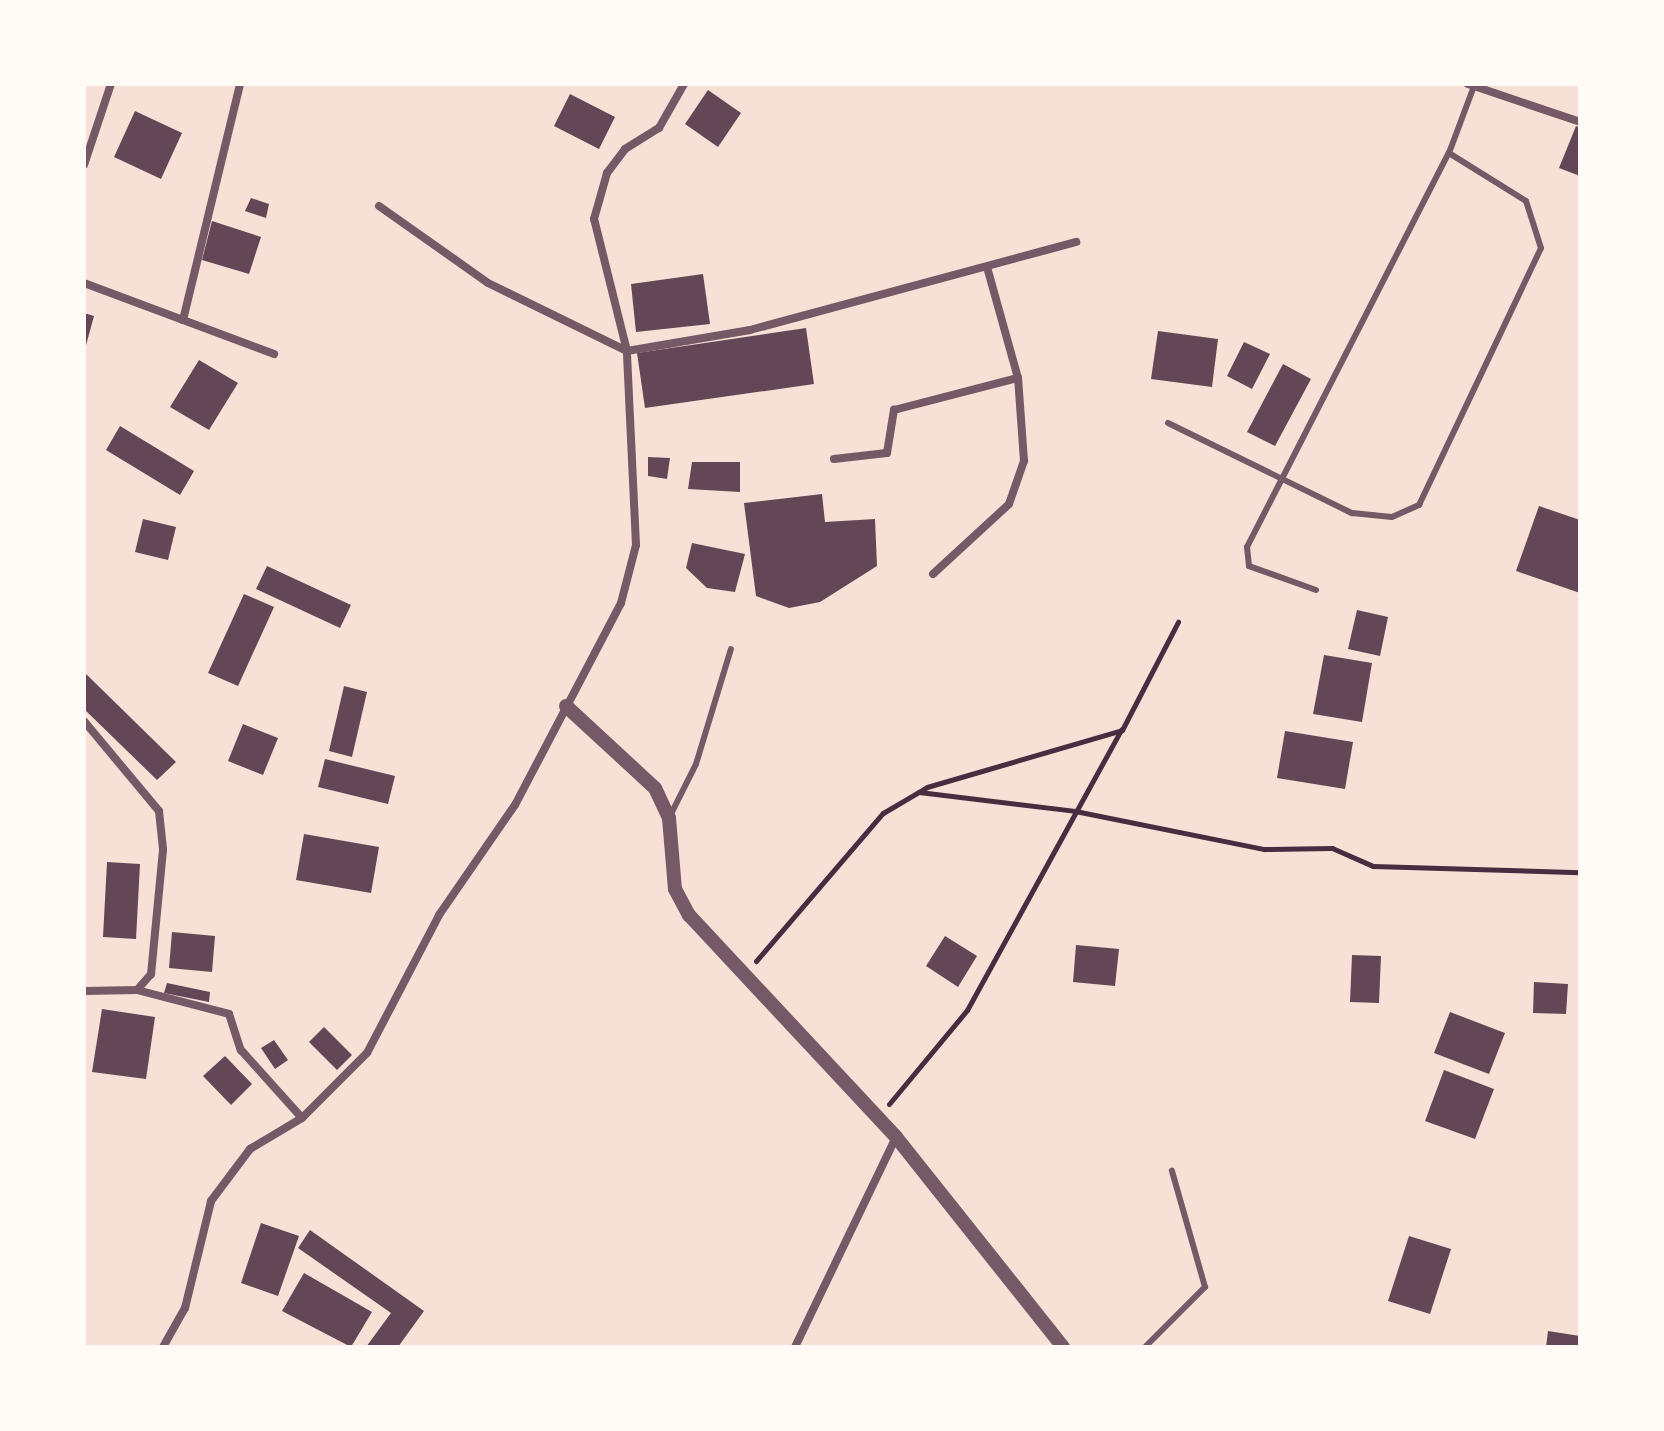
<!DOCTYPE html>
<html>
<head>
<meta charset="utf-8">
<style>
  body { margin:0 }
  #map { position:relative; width:1664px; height:1431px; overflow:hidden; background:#f7e1d7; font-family:Figtree,sans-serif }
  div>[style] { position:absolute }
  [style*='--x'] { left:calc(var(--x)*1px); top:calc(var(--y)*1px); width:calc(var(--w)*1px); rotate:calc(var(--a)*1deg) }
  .building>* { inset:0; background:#644757 }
  .path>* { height:5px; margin:-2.5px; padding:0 2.5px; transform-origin:2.5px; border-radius:2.5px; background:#4a2c40 }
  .service>* { height:6px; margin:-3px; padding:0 3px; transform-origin:3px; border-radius:3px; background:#755966 }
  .minor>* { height:8px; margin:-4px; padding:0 4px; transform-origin:4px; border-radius:4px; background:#755966 }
  .tertiary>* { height:14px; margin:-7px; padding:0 7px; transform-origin:7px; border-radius:7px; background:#755966 }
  span { translate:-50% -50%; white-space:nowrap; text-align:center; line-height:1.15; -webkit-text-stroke:8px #fffaf5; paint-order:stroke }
  .frame { position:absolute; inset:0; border:86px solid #fffaf5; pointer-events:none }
</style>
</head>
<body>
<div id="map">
  <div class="building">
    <i style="clip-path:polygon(708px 90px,741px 113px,718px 147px,685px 124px)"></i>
    <i style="clip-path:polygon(570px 94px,615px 117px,599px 149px,554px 126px)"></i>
    <i style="clip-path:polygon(135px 111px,182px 133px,161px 179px,114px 157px)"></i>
    <i style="clip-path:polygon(1576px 126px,1580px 128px,1580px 176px,1559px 168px)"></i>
    <i style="clip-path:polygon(251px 198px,269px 204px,266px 218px,245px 211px)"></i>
    <i style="clip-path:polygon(212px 221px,261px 237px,249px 274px,202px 260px)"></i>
    <i style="clip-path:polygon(703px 274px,710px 324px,636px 332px,631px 284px)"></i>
    <i style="clip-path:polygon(84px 313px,94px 316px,85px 349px,84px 348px)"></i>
    <i style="clip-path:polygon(806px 328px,814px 384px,645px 408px,637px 353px)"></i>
    <i style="clip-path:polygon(1158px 331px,1218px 339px,1212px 387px,1151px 379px)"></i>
    <i style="clip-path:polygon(1244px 342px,1270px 354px,1252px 389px,1227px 376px)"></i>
    <i style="clip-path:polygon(199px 360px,238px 383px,209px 430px,170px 407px)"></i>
    <i style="clip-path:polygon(1283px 364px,1311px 379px,1275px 446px,1247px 432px)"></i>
    <i style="clip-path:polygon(120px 426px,194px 471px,180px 495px,106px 450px)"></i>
    <i style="clip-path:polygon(648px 457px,670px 458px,667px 479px,648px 476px)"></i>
    <i style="clip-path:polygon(692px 462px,740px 462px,740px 492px,688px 489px)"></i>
    <i style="clip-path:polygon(822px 494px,825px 522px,875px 519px,877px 566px,820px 602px,789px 608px,756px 596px,744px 503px)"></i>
    <i style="clip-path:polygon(1539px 506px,1580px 520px,1580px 593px,1516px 571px)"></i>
    <i style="clip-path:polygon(143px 519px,176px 527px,168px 560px,135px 552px)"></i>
    <i style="clip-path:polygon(692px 543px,745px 554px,735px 592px,707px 588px,686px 568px)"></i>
    <i style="clip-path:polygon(267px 566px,351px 605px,340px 628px,256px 589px)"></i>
    <i style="clip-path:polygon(244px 594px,274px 607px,238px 686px,208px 673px)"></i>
    <i style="clip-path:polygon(1357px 610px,1388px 617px,1380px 656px,1348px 649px)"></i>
    <i style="clip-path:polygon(1324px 655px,1372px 663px,1362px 722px,1313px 714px)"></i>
    <i style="clip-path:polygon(84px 672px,176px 762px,157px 780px,84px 709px)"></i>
    <i style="clip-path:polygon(344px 686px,367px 692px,352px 757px,329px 751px)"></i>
    <i style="clip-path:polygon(243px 724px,278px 738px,263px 775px,228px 761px)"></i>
    <i style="clip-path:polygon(1285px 731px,1353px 742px,1345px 789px,1277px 778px)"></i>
    <i style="clip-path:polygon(325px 759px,395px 776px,388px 804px,318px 787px)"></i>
    <i style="clip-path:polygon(304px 834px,379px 847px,371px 893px,296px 880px)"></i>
    <i style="clip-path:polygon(107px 862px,140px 864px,136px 939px,103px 937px)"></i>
    <i style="clip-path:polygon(172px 932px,215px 936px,212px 972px,169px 968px)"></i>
    <i style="clip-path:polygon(945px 936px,977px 956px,958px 987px,926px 966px)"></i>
    <i style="clip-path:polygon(1076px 945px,1119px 949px,1115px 986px,1073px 982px)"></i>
    <i style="clip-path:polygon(1352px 955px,1381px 956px,1379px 1003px,1350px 1002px)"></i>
    <i style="clip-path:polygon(1534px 982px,1568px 984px,1566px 1014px,1533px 1013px)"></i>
    <i style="clip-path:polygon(167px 983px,210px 992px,209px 1002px,164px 993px)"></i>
    <i style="clip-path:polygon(102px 1009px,155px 1017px,146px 1079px,92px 1072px)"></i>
    <i style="clip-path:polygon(1450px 1012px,1505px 1033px,1489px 1074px,1434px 1053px)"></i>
    <i style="clip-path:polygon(324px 1027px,352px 1055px,337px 1070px,309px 1042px)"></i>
    <i style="clip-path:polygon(274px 1040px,288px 1060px,275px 1069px,261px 1048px)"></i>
    <i style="clip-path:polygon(225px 1056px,252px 1084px,231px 1105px,203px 1076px)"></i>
    <i style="clip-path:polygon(1444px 1070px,1494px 1089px,1475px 1139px,1425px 1121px)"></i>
    <i style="clip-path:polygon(261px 1223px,299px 1236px,278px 1296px,241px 1283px)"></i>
    <i style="clip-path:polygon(310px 1230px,424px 1311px,398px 1347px,366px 1347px,391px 1313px,298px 1248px)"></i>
    <i style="clip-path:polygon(1409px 1236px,1451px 1249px,1430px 1314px,1388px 1301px)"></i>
    <i style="clip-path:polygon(304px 1273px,372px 1312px,351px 1347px,282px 1311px)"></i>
    <i style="clip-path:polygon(1548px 1331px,1580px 1336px,1580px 1347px,1546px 1347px)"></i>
  </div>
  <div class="path">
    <i style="--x:919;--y:792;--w:157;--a:6.9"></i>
    <i style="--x:1075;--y:811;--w:193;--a:11.4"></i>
    <i style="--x:1264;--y:849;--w:68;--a:-0.8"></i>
    <i style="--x:1332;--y:848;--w:45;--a:23.7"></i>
    <i style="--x:1373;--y:866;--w:207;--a:1.7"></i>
    <i style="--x:756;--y:961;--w:195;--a:-49.4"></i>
    <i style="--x:883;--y:813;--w:51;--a:-30.6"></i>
    <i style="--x:927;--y:787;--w:203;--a:-16.3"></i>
    <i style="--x:1122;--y:730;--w:122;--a:-62.6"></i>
    <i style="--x:889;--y:1104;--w:122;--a:-50.3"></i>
    <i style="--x:967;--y:1010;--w:320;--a:-61.2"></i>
  </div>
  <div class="service">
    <i style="--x:1168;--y:423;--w:205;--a:26.1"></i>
    <i style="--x:1352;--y:513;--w:40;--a:5.7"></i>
    <i style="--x:1392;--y:517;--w:30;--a:-24"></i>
    <i style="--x:1419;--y:505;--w:284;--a:-64.6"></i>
    <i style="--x:1541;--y:248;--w:49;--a:-107.7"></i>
    <i style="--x:1526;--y:201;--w:91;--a:-148.1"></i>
    <i style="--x:1316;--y:590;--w:71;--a:-160.3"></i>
    <i style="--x:1249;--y:566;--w:19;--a:-96"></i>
    <i style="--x:1247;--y:547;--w:443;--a:-62.9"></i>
    <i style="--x:1449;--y:153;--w:72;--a:-69.5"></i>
    <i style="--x:669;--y:818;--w:60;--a:-63.4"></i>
    <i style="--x:696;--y:764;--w:120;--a:-73.1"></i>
    <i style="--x:1145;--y:1347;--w:85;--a:-45"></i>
    <i style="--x:1205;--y:1287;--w:121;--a:-105.9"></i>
  </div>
  <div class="minor">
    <i style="--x:1468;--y:84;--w:118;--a:18.7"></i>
    <i style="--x:84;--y:165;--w:85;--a:-71.6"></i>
    <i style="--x:379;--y:206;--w:133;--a:35.2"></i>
    <i style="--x:488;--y:283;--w:155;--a:26.1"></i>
    <i style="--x:627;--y:351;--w:125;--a:-9.7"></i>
    <i style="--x:750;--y:330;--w:338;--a:-15.1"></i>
    <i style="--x:84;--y:283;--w:203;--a:20.5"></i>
    <i style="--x:183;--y:320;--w:243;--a:-76.4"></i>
    <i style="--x:834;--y:459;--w:53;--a:-6.5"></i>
    <i style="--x:887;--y:453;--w:44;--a:-80.8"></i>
    <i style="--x:894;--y:410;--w:128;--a:-14.5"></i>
    <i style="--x:933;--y:574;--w:103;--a:-42.6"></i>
    <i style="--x:1009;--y:504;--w:46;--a:-70.8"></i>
    <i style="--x:1024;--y:461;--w:83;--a:-94.1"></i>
    <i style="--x:1018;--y:378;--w:115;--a:-105.6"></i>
    <i style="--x:84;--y:721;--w:117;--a:50.2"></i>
    <i style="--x:159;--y:811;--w:39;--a:84"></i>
    <i style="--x:163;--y:850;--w:125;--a:95.5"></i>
    <i style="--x:151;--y:974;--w:21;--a:131"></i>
    <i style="--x:137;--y:990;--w:95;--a:14.6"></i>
    <i style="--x:229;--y:1014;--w:38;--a:72"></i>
    <i style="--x:241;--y:1050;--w:91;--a:48.1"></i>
    <i style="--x:84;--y:991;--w:53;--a:-1.1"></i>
    <i style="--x:163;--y:1347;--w:45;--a:-60.6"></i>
    <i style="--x:185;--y:1308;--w:110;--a:-76.3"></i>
    <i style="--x:211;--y:1201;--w:65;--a:-53.1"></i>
    <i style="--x:250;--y:1149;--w:61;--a:-30.8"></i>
    <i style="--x:302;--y:1118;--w:92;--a:-45"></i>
    <i style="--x:367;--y:1053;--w:156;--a:-62.4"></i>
    <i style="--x:439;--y:915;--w:134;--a:-55.4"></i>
    <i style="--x:515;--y:805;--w:228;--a:-62.3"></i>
    <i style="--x:621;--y:603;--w:60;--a:-75.5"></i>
    <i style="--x:636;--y:545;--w:194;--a:-92.7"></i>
    <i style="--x:627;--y:351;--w:136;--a:-104"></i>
    <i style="--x:594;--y:219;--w:48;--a:-74.2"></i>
    <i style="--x:607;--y:173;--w:30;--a:-53"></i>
    <i style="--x:625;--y:149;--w:40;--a:-32"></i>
    <i style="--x:659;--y:128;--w:51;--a:-60.4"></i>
    <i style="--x:795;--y:1347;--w:233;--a:-64.3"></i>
  </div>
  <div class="tertiary">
    <i style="--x:566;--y:706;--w:121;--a:42.7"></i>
    <i style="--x:655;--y:788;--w:33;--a:65"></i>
    <i style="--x:669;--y:818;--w:71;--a:85.2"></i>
    <i style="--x:675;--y:889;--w:30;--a:62"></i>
    <i style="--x:689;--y:915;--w:304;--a:47"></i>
    <i style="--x:896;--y:1137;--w:268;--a:51.5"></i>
  </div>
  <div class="frame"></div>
</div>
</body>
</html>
